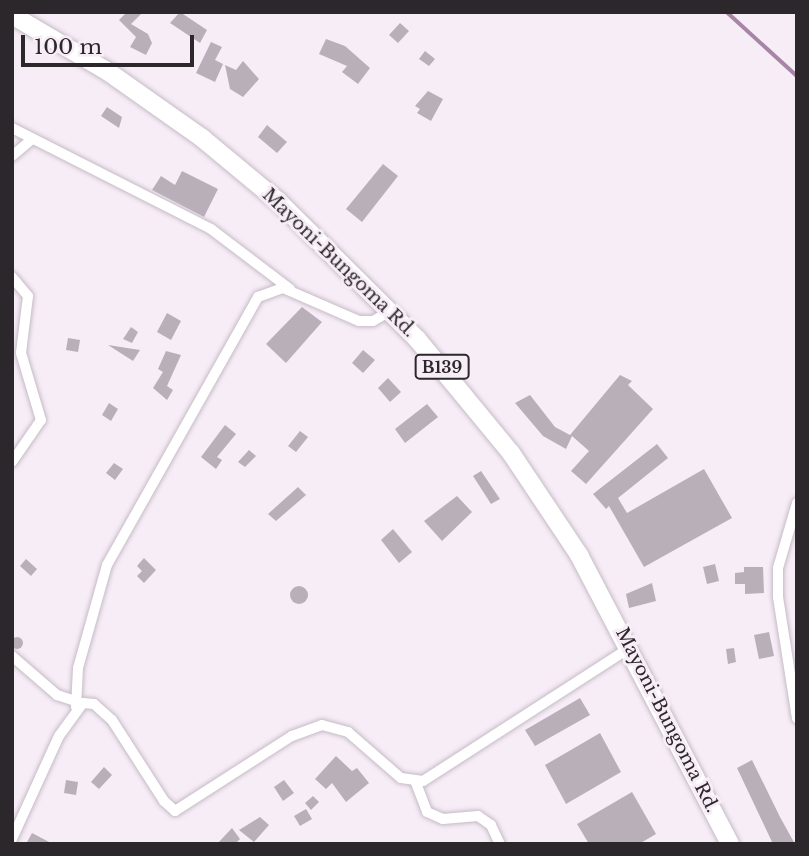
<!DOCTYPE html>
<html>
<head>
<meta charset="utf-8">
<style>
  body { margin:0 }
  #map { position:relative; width:809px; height:856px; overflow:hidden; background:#f7edf7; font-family:"Libre Baskerville",serif }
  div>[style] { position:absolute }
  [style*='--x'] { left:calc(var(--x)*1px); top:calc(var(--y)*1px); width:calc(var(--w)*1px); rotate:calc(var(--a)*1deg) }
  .stream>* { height:3.5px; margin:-1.75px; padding:0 1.75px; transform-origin:1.75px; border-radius:1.75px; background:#a785a7 }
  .building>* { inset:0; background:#b9afb9 }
  .round { border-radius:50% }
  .roads { filter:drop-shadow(0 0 2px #c5bbc5) drop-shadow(0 0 2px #c5bbc5) }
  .street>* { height:10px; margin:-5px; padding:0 5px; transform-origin:5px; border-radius:5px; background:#fff }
  .primary>* { height:18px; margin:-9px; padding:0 9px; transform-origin:9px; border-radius:9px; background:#fff }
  span { translate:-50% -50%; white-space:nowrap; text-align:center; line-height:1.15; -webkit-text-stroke:6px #f7edf7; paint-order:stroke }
  .shield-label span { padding:2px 5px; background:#f7edf7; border:2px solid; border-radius:5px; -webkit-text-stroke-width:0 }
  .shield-label { font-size:16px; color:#2b272b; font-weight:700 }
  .street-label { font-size:18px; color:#2b272b }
  .frame { position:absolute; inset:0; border:14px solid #2b272b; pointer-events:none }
  .scale { position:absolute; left:21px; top:35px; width:173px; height:32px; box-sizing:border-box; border:4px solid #2b272b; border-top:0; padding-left:9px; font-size:21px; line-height:24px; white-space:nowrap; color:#2b272b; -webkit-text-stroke:5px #f7edf7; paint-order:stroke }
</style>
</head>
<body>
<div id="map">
  <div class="stream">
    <i style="--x:727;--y:12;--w:95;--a:42.4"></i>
  </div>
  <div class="building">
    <i style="clip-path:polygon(127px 12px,143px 12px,131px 24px,148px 34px,152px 43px,146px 55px,130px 47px,136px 37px,119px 20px)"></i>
    <i style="clip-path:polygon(180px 12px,207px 30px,200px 43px,170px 23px)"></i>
    <i style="clip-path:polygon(400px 23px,409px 31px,398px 43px,389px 35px)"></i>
    <i style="clip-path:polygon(326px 39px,345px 46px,370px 68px,358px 84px,342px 72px,347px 66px,319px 54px)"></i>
    <i style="clip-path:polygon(211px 42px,222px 47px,215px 60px,223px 64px,215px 82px,196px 73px)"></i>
    <i style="clip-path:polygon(425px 51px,435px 59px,429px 66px,419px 59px)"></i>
    <i style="clip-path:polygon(243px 61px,259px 79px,243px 97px,230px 89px,225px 65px,236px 70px)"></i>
    <i style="clip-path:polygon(428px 91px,443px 99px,431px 121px,417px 113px,420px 109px,415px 106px)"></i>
    <i style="clip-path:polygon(107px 107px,122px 117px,119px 128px,101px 116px)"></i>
    <i style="clip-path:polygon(267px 125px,287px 142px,277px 153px,258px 137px)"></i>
    <i style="clip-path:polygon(383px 164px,398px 176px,362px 222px,346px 209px)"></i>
    <i style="clip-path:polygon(182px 171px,218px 189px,204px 217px,152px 190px,161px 176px,175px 185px)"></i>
    <i style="clip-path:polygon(302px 307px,322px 322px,286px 363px,266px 344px)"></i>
    <i style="clip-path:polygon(167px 313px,181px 321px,171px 340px,157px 332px)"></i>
    <i style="clip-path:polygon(131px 327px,138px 332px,132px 343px,123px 339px)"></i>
    <i style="clip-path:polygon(68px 338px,80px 340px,78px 352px,66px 350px)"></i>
    <i style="clip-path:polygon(108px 345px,140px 350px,133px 361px)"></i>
    <i style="clip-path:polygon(363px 350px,375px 360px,363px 373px,352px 363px)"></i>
    <i style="clip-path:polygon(166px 351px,181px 355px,167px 386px,173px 390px,167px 400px,153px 388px,163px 372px,158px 369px)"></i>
    <i style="clip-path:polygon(620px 375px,632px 381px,628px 385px,653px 409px,586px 484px,571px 471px,589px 451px,572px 436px,566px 449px,543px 436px,515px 403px,530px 395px,555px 427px,570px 435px)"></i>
    <i style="clip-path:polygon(388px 378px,401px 392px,390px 402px,378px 388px)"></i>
    <i style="clip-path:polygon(109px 403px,118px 409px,111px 421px,102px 415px)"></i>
    <i style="clip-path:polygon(427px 404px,438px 417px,405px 443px,395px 429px)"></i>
    <i style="clip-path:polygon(225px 425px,236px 434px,217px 457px,222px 460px,216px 469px,201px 457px)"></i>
    <i style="clip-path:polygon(300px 431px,308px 437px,296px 452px,288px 446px)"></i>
    <i style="clip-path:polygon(657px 444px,668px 458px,618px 498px,627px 513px,704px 469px,732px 518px,644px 567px,609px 506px,606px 509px,593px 494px)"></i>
    <i style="clip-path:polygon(249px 450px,256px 456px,245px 467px,238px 462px)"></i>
    <i style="clip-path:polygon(114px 463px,123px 469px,115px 480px,106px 473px)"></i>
    <i style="clip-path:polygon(481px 471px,500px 499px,491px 504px,473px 476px)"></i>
    <i style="clip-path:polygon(298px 487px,306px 495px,276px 521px,268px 514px)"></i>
    <i style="clip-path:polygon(457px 496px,472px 512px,442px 541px,424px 521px)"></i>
    <i style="clip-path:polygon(393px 529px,412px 552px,399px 563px,381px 540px)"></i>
    <i style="clip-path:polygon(144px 558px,156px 570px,144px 583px,137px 576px,142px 571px,137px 566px)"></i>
    <i style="clip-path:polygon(26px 559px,37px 569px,31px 576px,20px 566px)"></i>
    <i style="clip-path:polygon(715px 564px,719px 581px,707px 584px,703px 567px)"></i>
    <i style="clip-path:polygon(744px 567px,763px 567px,764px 593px,745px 594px,745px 584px,735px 584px,735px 573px,744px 572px)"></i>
    <i style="clip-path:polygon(652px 583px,656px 601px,629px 608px,626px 594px)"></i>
    <i class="round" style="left:290px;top:586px;width:18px;height:18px"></i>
    <i style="clip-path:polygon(769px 632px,774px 656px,759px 659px,754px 635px)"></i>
    <i class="round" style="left:11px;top:637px;width:12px;height:12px"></i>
    <i style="clip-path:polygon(734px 648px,736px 662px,728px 664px,726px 649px)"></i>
    <i style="clip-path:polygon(580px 698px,590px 715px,535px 746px,525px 730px)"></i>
    <i style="clip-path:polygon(600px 733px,621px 772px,566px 804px,545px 765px)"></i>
    <i style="clip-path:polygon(336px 756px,352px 771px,357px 768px,369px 783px,346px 802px,332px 783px,326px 789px,315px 779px)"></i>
    <i style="clip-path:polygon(752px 760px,780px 817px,795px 844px,773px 844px,737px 768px)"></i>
    <i style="clip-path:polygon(104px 767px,112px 775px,99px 789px,91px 782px)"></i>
    <i style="clip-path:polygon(66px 780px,78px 782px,76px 795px,64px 793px)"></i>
    <i style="clip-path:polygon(284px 780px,294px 793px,283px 801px,274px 787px)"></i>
    <i style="clip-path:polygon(632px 792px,656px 834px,639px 844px,589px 844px,577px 824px)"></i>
    <i style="clip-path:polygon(313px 796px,319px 802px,311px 810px,305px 803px)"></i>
    <i style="clip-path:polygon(306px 809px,312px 819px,300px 826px,294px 816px)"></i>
    <i style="clip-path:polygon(260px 817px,269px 825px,254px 842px,239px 830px)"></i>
    <i style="clip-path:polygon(232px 828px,240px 839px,235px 844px,217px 844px)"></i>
    <i style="clip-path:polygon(32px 833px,53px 844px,26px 844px)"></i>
  </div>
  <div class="roads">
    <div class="street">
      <i style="--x:12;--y:128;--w:223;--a:26.9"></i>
      <i style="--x:211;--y:229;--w:99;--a:37.2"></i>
      <i style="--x:12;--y:156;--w:26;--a:-40"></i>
      <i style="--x:12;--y:277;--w:25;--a:50"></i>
      <i style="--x:28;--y:296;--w:57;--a:97"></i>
      <i style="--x:21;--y:353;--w:70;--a:73.4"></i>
      <i style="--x:41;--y:420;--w:51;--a:124.6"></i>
      <i style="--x:797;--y:503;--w:68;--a:106.3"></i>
      <i style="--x:778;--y:568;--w:29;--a:90"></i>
      <i style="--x:778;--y:597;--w:123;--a:81.1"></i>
      <i style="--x:12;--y:656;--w:60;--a:40.9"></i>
      <i style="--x:57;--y:695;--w:19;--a:18"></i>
      <i style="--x:76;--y:707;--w:39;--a:-87"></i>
      <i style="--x:78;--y:668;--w:107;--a:-74.3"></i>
      <i style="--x:107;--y:565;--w:308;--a:-60.6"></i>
      <i style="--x:258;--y:297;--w:27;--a:-20"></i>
      <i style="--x:283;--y:288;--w:83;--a:23.5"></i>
      <i style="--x:359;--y:321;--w:14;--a:0"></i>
      <i style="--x:373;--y:321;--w:20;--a:-30"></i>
      <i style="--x:416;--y:783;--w:31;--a:69"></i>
      <i style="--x:427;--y:812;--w:17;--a:24"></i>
      <i style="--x:443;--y:819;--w:35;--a:-5"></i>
      <i style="--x:478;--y:816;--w:16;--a:35"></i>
      <i style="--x:491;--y:825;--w:21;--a:65"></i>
      <i style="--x:12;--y:839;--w:113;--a:-65.5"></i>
      <i style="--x:59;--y:736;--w:41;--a:-54"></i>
      <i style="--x:83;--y:703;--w:11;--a:5"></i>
      <i style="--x:94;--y:704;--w:24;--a:42"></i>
      <i style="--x:112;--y:720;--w:96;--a:57.3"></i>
      <i style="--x:164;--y:801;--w:15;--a:42"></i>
      <i style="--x:175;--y:811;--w:139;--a:-32.7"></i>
      <i style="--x:292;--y:736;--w:32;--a:-20"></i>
      <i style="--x:322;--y:725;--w:27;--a:15"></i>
      <i style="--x:348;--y:732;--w:70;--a:41"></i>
      <i style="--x:401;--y:778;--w:22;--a:8"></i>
      <i style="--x:423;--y:781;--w:247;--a:-32.8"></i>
    </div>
    <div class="primary">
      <i style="--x:12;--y:15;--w:114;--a:30.6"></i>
      <i style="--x:110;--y:73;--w:113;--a:35.2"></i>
      <i style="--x:202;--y:138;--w:99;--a:39.7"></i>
      <i style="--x:278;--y:201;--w:196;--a:44.8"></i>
      <i style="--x:417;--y:339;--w:148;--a:50.5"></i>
      <i style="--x:511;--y:453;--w:123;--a:56.3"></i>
      <i style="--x:579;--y:555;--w:326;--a:62.4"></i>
    </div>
  </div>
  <div class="shield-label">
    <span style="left:442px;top:367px">B139</span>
  </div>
  <div class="street-label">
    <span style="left:339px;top:263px;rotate:44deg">Mayoni-Bungoma Rd.</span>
    <span style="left:667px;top:720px;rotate:63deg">Mayoni-Bungoma Rd.</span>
  </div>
  <div class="frame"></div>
  <div class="scale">100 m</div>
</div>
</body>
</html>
